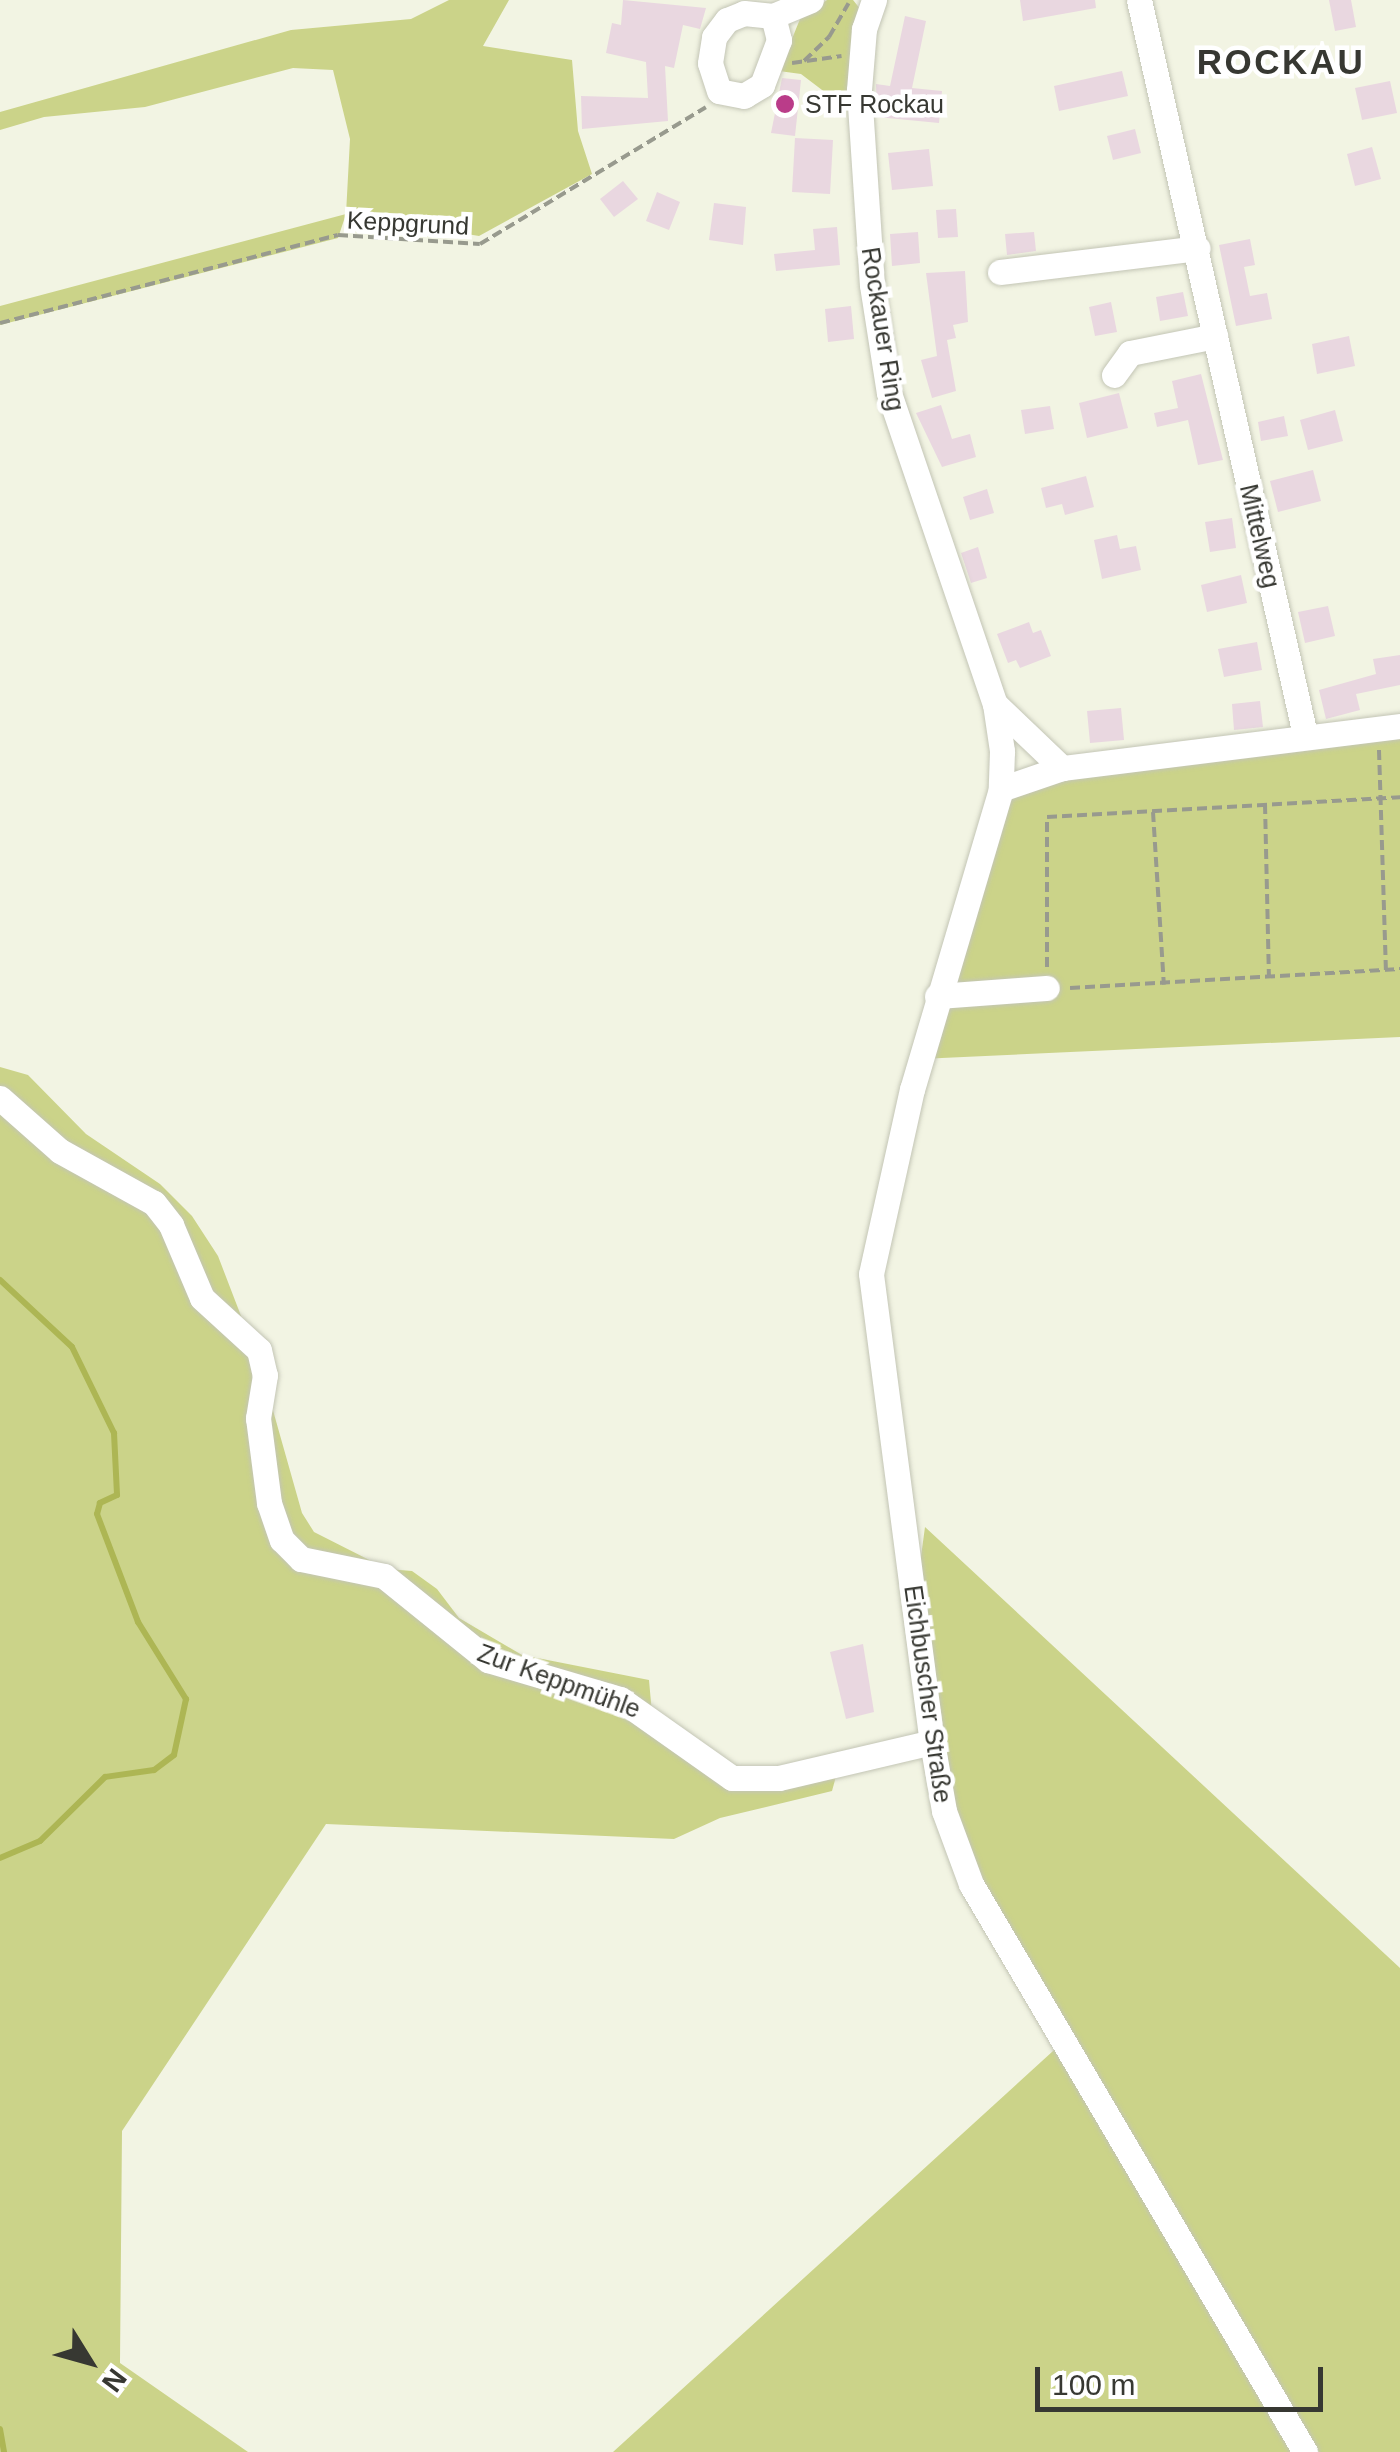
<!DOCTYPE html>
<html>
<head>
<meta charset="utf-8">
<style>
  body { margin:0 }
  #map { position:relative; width:1400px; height:2452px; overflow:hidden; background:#f2f4e3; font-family:Helvetica,sans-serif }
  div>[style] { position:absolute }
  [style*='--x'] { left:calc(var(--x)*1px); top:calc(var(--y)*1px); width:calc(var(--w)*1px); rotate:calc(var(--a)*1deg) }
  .green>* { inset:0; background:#cbd389 }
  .stream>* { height:6px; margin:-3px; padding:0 3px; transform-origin:3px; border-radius:3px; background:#adb654 }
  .building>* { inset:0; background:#e9d7e0 }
  .path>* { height:4px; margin-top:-2px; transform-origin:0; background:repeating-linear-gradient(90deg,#989a8e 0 10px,transparent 0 15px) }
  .roads { filter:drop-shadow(0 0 2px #c3c5b5) drop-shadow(0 0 2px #c3c5b5) }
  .minor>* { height:25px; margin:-12.5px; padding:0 12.5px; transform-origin:12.5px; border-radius:12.5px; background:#fff }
  .dots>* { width:28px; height:28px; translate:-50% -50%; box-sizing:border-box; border:5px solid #fff; border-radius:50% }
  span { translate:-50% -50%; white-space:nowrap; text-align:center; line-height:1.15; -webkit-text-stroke:9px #fff; paint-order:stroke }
  .poi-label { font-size:25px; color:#373832 }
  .left { translate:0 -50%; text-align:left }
  .street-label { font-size:25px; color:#373832 }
  .district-label { font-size:35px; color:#373832; font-weight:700; letter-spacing:2.5px }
  .north { position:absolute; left:40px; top:2312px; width:100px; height:100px; -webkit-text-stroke:8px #fff; paint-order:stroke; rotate:127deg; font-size:28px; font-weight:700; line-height:40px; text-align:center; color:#373832 }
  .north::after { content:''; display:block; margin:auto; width:35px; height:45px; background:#373832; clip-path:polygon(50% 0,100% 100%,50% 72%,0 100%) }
  .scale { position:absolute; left:1035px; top:2367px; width:288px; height:45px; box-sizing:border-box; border:5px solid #373832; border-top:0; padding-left:12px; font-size:30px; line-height:35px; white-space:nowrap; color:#373832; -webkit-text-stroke:8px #fff; paint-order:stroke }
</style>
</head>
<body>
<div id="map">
  <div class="green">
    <i style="clip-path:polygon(449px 0,509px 0,483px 46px,572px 60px,578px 131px,592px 174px,479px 236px,346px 214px,338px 238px,0 325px,0 306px,346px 214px,350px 139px,333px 70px,293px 68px,145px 107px,44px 117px,0 130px,0 112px,291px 30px,411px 19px)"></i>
    <i style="clip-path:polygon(827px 0,853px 0,861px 10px,851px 112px,801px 74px,779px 71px,800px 19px)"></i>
    <i style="clip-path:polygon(1400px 726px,1400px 1037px,920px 1059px,1005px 802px,1030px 782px)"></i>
    <i style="clip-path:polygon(0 1067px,28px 1075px,86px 1134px,160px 1184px,192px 1216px,218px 1256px,261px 1368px,302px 1513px,314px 1532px,387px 1569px,412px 1571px,437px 1589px,459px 1618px,522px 1655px,649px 1680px,653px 1725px,731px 1784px,838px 1769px,832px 1791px,720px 1818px,674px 1839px,326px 1824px,122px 2131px,120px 2363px,248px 2452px,0 2452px)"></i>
    <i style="clip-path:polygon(925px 1527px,1400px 1968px,1400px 2452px,613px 2452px,1064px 2041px,971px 1884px,914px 1608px)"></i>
  </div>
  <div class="stream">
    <i style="--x:0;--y:1280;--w:98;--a:42.9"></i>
    <i style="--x:72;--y:1347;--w:96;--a:64"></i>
    <i style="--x:114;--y:1433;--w:62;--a:87.2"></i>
    <i style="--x:117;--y:1495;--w:19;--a:155"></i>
    <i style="--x:100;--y:1503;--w:11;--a:105"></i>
    <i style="--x:97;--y:1514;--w:116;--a:69.2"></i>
    <i style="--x:138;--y:1622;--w:91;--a:58.1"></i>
    <i style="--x:186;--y:1699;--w:57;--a:102.1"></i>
    <i style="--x:174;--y:1755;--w:25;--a:143"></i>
    <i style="--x:154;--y:1770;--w:49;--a:171.9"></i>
    <i style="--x:105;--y:1777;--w:91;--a:135.4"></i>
    <i style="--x:40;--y:1841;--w:43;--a:157"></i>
    <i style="--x:0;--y:2429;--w:23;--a:80"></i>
  </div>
  <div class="building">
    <i style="clip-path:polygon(623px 0,706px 8px,700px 29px,683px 25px,674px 68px,665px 66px,668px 121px,582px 129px,581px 96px,648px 98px,646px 62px,606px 53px,612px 23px,621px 25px)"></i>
    <i style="clip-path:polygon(1020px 0,1095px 0,1096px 8px,1023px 21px)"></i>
    <i style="clip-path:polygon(1329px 0,1351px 0,1356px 27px,1335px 31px)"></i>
    <i style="clip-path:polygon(905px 16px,926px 21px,912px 88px,942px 91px,939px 123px,877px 117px,876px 84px,890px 86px)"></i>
    <i style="clip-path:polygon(1122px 71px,1128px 96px,1059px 111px,1054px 86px)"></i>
    <i style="clip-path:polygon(782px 78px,801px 80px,795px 136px,771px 133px)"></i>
    <i style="clip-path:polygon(1390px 81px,1397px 113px,1362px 120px,1355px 88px)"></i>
    <i style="clip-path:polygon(1135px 129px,1141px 153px,1113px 160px,1107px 136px)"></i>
    <i style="clip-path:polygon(795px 138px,833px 140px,830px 194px,792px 192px)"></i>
    <i style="clip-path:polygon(1372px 147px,1381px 179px,1355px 186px,1347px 154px)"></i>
    <i style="clip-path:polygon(929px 149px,933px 186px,892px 190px,888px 153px)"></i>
    <i style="clip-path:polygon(623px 181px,638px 199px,614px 217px,600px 199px)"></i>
    <i style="clip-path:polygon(657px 192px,680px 202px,669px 230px,646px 221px)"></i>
    <i style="clip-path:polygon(714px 203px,746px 207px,743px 245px,709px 240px)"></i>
    <i style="clip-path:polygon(956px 209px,958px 237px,938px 238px,936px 210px)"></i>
    <i style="clip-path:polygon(837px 227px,840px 265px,776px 271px,774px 254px,815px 250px,813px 229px)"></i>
    <i style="clip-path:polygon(918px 232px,920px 263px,892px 266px,890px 234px)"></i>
    <i style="clip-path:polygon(1034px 232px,1036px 251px,1007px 255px,1005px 234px)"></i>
    <i style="clip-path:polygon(1250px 239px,1255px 265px,1244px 267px,1250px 296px,1267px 293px,1272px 319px,1236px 326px,1219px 245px)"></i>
    <i style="clip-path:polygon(965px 271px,968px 322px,953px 325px,956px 338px,947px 340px,956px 391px,932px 398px,921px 360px,937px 356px,926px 273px)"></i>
    <i style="clip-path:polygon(1183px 292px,1188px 316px,1160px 321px,1156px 297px)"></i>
    <i style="clip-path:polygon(1111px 302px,1117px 332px,1095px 336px,1089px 307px)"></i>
    <i style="clip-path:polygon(851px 306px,854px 339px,828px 342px,825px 309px)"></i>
    <i style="clip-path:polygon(1349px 336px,1355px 366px,1317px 374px,1312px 344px)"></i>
    <i style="clip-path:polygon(1201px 374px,1223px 460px,1198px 465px,1188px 420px,1157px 427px,1154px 413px,1178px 408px,1172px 381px)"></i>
    <i style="clip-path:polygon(1119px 393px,1128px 428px,1087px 438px,1079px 403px)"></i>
    <i style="clip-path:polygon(941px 405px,952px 439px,970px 434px,976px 457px,942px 467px,916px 413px)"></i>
    <i style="clip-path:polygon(1050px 406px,1054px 429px,1025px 434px,1021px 410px)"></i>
    <i style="clip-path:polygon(1335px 410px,1343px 441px,1308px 450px,1300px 420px)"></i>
    <i style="clip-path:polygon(1284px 416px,1288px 436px,1261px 441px,1258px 422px)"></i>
    <i style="clip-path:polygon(1313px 470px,1321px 501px,1278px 512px,1270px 481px)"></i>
    <i style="clip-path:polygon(1086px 476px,1094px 507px,1065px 515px,1062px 504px,1046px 508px,1041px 488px)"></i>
    <i style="clip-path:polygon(987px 489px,994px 513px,970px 520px,963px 497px)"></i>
    <i style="clip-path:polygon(1232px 518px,1236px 548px,1210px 552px,1205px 522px)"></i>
    <i style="clip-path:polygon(1117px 535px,1120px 549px,1136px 546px,1141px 570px,1102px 579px,1094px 540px)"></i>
    <i style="clip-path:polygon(978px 547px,987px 578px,971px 583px,961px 553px)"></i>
    <i style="clip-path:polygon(1241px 575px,1247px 603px,1207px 612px,1201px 585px)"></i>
    <i style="clip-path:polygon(1328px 606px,1335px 636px,1305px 643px,1298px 612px)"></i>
    <i style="clip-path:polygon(1029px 622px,1033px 633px,1041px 630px,1051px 656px,1020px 668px,1016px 660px,1008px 663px,997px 634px)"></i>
    <i style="clip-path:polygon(1257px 642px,1262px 670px,1224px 677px,1218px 649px)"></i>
    <i style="clip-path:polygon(1400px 655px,1400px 685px,1356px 694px,1360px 710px,1326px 719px,1319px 690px,1376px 674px,1373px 659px)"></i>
    <i style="clip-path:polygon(1260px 701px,1263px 727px,1234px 730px,1232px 704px)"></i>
    <i style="clip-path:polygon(1121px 708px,1124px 740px,1090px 743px,1087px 711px)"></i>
    <i style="clip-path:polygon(863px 1644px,874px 1712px,846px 1719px,830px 1652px)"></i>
  </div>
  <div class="path">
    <i style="--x:804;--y:61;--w:35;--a:-44"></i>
    <i style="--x:829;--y:37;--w:39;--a:-60"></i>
    <i style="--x:792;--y:63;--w:50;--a:-8"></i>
    <i style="--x:0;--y:323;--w:349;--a:-14.6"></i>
    <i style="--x:338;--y:235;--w:142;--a:3.6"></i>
    <i style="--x:480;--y:244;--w:264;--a:-31.2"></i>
    <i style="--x:1379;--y:750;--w:220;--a:88.2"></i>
    <i style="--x:1265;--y:804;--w:173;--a:88.7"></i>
    <i style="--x:1153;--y:812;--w:173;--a:86.4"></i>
    <i style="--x:1047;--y:967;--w:150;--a:-90"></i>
    <i style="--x:1047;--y:817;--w:354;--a:-3.2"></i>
    <i style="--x:1070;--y:988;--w:331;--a:-3.3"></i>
  </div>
  <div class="roads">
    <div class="minor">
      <i style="--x:874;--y:0;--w:31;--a:109"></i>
      <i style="--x:864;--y:29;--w:61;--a:94.7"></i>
      <i style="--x:859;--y:90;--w:195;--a:86.2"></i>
      <i style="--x:872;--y:285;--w:109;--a:81.1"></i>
      <i style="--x:889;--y:393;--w:329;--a:71.2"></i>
      <i style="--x:995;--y:704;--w:48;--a:81.5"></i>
      <i style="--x:1002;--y:751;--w:38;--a:92"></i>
      <i style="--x:1001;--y:789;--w:313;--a:106.5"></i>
      <i style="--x:912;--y:1089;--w:189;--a:102.5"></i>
      <i style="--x:871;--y:1274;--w:472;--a:82.6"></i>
      <i style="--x:932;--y:1742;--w:70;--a:80.1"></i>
      <i style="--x:944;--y:1811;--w:78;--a:69.7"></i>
      <i style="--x:971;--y:1884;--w:659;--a:59.54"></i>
      <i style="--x:1139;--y:0;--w:754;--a:77.27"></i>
      <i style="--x:773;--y:16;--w:25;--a:76"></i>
      <i style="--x:779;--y:40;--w:48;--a:110.7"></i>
      <i style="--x:762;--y:85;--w:21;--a:149"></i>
      <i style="--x:744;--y:96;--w:25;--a:-169"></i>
      <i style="--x:719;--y:91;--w:29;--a:-108"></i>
      <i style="--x:710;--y:63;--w:26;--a:-81"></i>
      <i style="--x:714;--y:37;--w:21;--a:-53"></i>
      <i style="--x:727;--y:20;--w:18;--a:-22"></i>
      <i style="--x:744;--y:13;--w:29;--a:6"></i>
      <i style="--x:773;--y:16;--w:41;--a:-22.8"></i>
      <i style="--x:1000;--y:272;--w:199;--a:-6.9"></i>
      <i style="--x:1114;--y:375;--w:27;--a:-54"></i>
      <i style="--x:1130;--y:353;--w:87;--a:-11.3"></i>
      <i style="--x:995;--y:704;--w:93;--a:43.7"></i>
      <i style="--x:1001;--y:789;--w:65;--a:-19"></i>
      <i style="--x:1062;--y:768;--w:341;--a:-7.1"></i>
      <i style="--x:937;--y:996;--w:110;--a:-4.2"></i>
      <i style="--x:0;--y:1098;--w:80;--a:41.5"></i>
      <i style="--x:60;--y:1151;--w:107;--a:29"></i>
      <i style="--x:154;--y:1203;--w:28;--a:52"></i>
      <i style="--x:171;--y:1225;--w:79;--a:67"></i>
      <i style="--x:202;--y:1298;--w:77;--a:42.4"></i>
      <i style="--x:259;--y:1350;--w:26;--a:77"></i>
      <i style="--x:265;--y:1375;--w:44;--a:99.2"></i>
      <i style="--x:258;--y:1418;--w:86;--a:82.6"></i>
      <i style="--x:269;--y:1503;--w:39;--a:71"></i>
      <i style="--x:282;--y:1540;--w:27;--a:45"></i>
      <i style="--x:301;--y:1559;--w:85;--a:11.6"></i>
      <i style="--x:384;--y:1576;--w:134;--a:38.9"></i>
      <i style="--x:488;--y:1660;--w:138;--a:16.5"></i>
      <i style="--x:620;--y:1699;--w:137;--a:35.2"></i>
      <i style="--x:732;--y:1778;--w:47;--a:0"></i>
      <i style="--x:779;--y:1778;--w:157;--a:-13.2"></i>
    </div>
  </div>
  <div class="dots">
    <i style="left:785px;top:104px;background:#ba3c89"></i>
  </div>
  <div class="poi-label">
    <span class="left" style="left:805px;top:104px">STF Rockau</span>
  </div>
  <div class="street-label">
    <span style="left:408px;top:223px;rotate:3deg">Keppgrund</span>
    <span style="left:883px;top:329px;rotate:81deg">Rockauer Ring</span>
    <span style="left:1260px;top:536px;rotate:77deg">Mittelweg</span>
    <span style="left:559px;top:1681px;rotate:20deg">Zur Keppmühle</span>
    <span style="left:928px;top:1694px;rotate:82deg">Eichbuscher Straße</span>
  </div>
  <div class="district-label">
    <span style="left:1281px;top:62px">ROCKAU</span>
  </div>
  <div class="north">N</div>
  <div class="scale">100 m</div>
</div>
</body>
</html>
